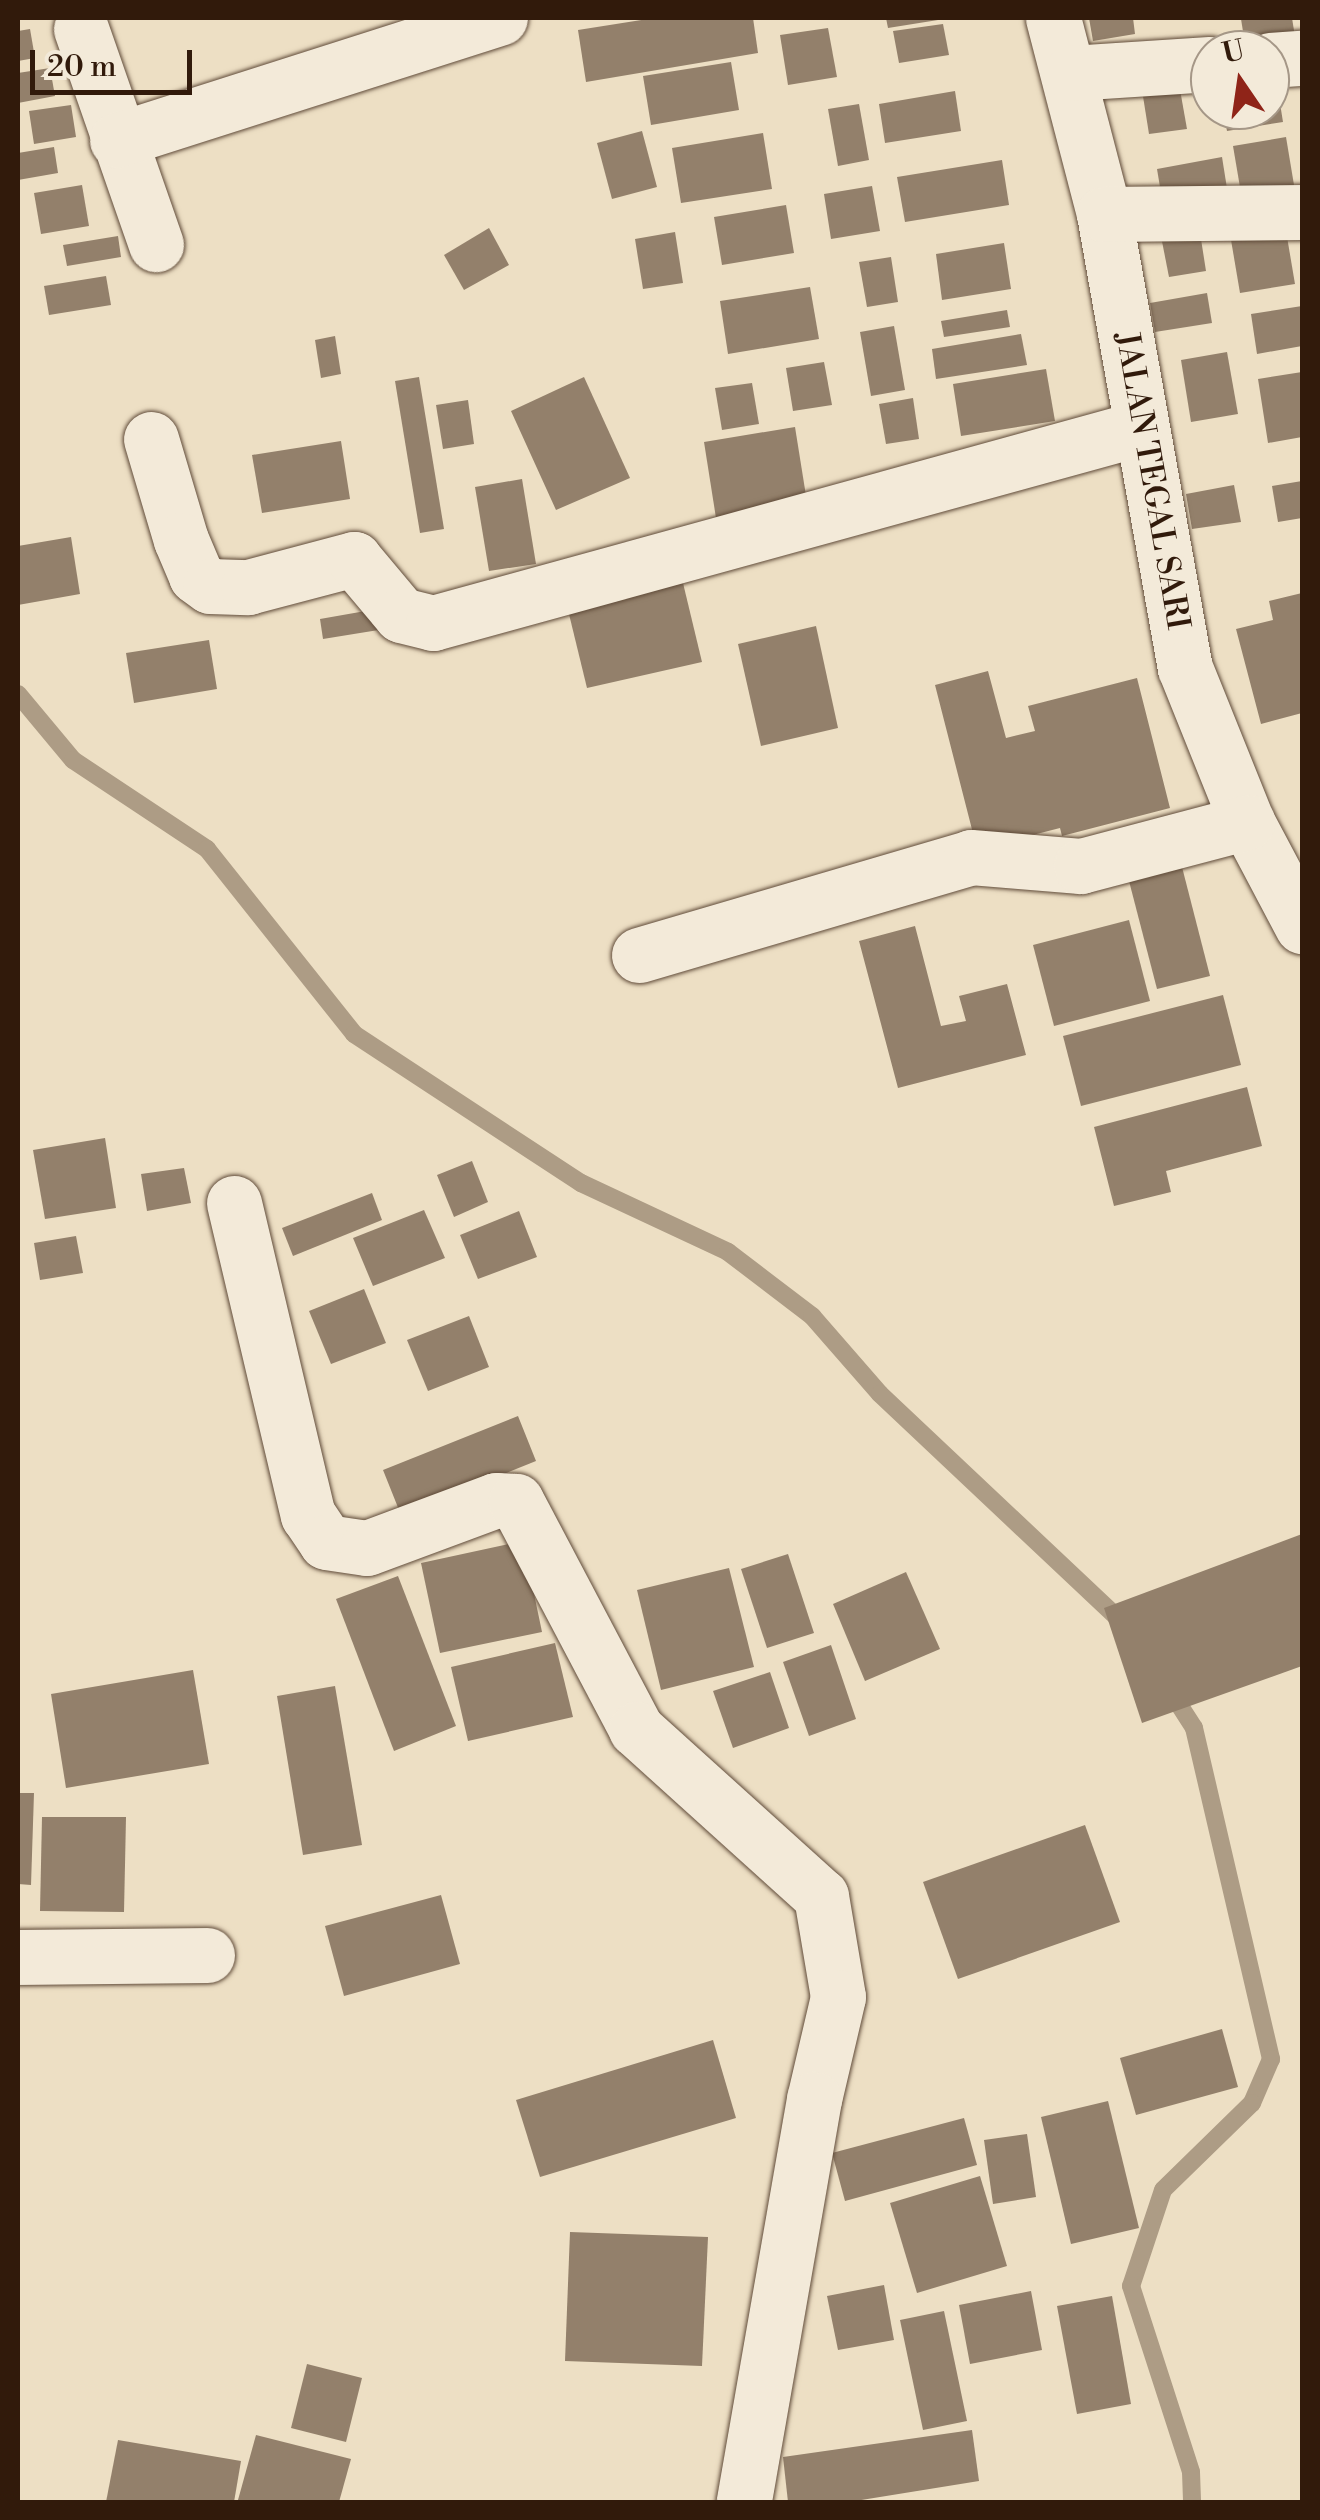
<!DOCTYPE html>
<html>
<head>
<meta charset="utf-8">
<style>
  body { margin:0 }
  #map { position:relative; width:1320px; height:2520px; overflow:hidden; background:#eddfc4; font-family:"Libre Bodoni",serif }
  div>[style] { position:absolute }
  [style*='--x'] { left:calc(var(--x)*1px); top:calc(var(--y)*1px); width:calc(var(--w)*1px); rotate:calc(var(--a)*1deg) }
  .stream>* { height:18px; margin:-9px; padding:0 9px; transform-origin:9px; border-radius:9px; background:#ad9c85 }
  .building>* { inset:0; background:#93806b }
  .roads { filter:drop-shadow(0 0 2px #604b39) drop-shadow(0 0 2px #604b39) }
  .minor>* { height:55px; margin:-27.5px; padding:0 27.5px; transform-origin:27.5px; border-radius:27.5px; background:#f3ead9 }
  span { translate:-50% -50%; white-space:nowrap; text-align:center; line-height:1.15; -webkit-text-stroke:8px #f3ead9; paint-order:stroke }
  .street-label { font-size:32px; color:#311a0b }
  .frame { position:absolute; inset:0; border:20px solid #311a0b; pointer-events:none }
  .north { position:absolute; left:1190px; top:30px; width:100px; height:100px; box-sizing:border-box; background:#f3ead9; border:2px solid #a59787; border-radius:50%; rotate:347deg; font-size:28px; font-weight:700; line-height:40px; text-align:center; color:#311a0b }
  .north::after { content:''; display:block; margin:auto; width:35px; height:45px; background:#8f2418; clip-path:polygon(50% 0,100% 100%,50% 72%,0 100%) }
  .scale { position:absolute; left:30px; top:50px; width:162px; height:45px; box-sizing:border-box; border:5px solid #311a0b; border-top:0; padding-left:12px; font-size:30px; line-height:35px; white-space:nowrap; color:#311a0b; -webkit-text-stroke:8px #f3ead9; paint-order:stroke }
</style>
</head>
<body>
<div id="map">
  <div class="stream">
    <i style="--x:18;--y:694;--w:86;--a:50.2"></i>
    <i style="--x:73;--y:760;--w:161;--a:33.6"></i>
    <i style="--x:207;--y:849;--w:236;--a:51.5"></i>
    <i style="--x:354;--y:1034;--w:272;--a:33.3"></i>
    <i style="--x:581;--y:1183;--w:162;--a:25.1"></i>
    <i style="--x:728;--y:1252;--w:106;--a:37.3"></i>
    <i style="--x:812;--y:1316;--w:103;--a:48.9"></i>
    <i style="--x:880;--y:1394;--w:334;--a:43.3"></i>
    <i style="--x:1169;--y:1689;--w:46;--a:57.3"></i>
    <i style="--x:1194;--y:1728;--w:340;--a:76.9"></i>
    <i style="--x:1271;--y:2059;--w:48;--a:113.4"></i>
    <i style="--x:1252;--y:2103;--w:124;--a:135.7"></i>
    <i style="--x:1163;--y:2190;--w:101;--a:108.4"></i>
    <i style="--x:1131;--y:2286;--w:195;--a:72.1"></i>
    <i style="--x:1191;--y:2472;--w:30;--a:88"></i>
  </div>
  <div class="building">
    <i style="clip-path:polygon(654px 18px,753px 18px,758px 53px,586px 82px,578px 30px)"></i>
    <i style="clip-path:polygon(886px 18px,938px 18px,938px 20px,888px 28px)"></i>
    <i style="clip-path:polygon(1089px 18px,1133px 18px,1135px 34px,1093px 41px)"></i>
    <i style="clip-path:polygon(1292px 18px,1296px 43px,1246px 50px,1241px 19px)"></i>
    <i style="clip-path:polygon(943px 24px,949px 55px,899px 63px,893px 31px)"></i>
    <i style="clip-path:polygon(828px 28px,837px 77px,788px 85px,780px 35px)"></i>
    <i style="clip-path:polygon(30px 29px,35px 58px,18px 61px,18px 31px)"></i>
    <i style="clip-path:polygon(731px 62px,739px 110px,651px 125px,643px 76px)"></i>
    <i style="clip-path:polygon(50px 68px,55px 96px,18px 103px,18px 73px)"></i>
    <i style="clip-path:polygon(1276px 78px,1283px 122px,1227px 131px,1223px 110px,1270px 110px,1270px 79px)"></i>
    <i style="clip-path:polygon(1179px 84px,1187px 129px,1149px 134px,1142px 90px)"></i>
    <i style="clip-path:polygon(955px 91px,961px 131px,885px 143px,879px 104px)"></i>
    <i style="clip-path:polygon(859px 104px,869px 160px,838px 166px,828px 109px)"></i>
    <i style="clip-path:polygon(71px 105px,76px 137px,34px 144px,29px 111px)"></i>
    <i style="clip-path:polygon(642px 131px,657px 187px,612px 199px,597px 143px)"></i>
    <i style="clip-path:polygon(763px 133px,772px 189px,681px 203px,672px 148px)"></i>
    <i style="clip-path:polygon(1286px 137px,1295px 191px,1242px 199px,1233px 146px)"></i>
    <i style="clip-path:polygon(54px 147px,58px 173px,18px 180px,18px 153px)"></i>
    <i style="clip-path:polygon(1222px 157px,1229px 201px,1164px 211px,1157px 169px)"></i>
    <i style="clip-path:polygon(1002px 160px,1009px 205px,905px 222px,897px 177px)"></i>
    <i style="clip-path:polygon(82px 185px,89px 226px,41px 234px,34px 193px)"></i>
    <i style="clip-path:polygon(872px 186px,880px 231px,831px 239px,824px 194px)"></i>
    <i style="clip-path:polygon(786px 205px,794px 253px,722px 265px,714px 217px)"></i>
    <i style="clip-path:polygon(1198px 220px,1206px 271px,1169px 277px,1159px 226px)"></i>
    <i style="clip-path:polygon(1285px 225px,1295px 284px,1240px 293px,1230px 234px)"></i>
    <i style="clip-path:polygon(489px 228px,509px 265px,464px 290px,444px 255px)"></i>
    <i style="clip-path:polygon(675px 232px,683px 283px,643px 289px,635px 239px)"></i>
    <i style="clip-path:polygon(118px 236px,121px 257px,67px 266px,63px 245px)"></i>
    <i style="clip-path:polygon(1004px 243px,1011px 289px,942px 300px,936px 254px)"></i>
    <i style="clip-path:polygon(891px 257px,898px 302px,867px 307px,859px 262px)"></i>
    <i style="clip-path:polygon(106px 276px,111px 305px,49px 315px,44px 286px)"></i>
    <i style="clip-path:polygon(810px 287px,819px 339px,728px 354px,720px 301px)"></i>
    <i style="clip-path:polygon(1207px 293px,1212px 323px,1155px 332px,1150px 303px)"></i>
    <i style="clip-path:polygon(1302px 306px,1302px 346px,1257px 354px,1251px 314px)"></i>
    <i style="clip-path:polygon(1007px 310px,1010px 327px,944px 337px,941px 321px)"></i>
    <i style="clip-path:polygon(894px 326px,905px 390px,871px 396px,860px 332px)"></i>
    <i style="clip-path:polygon(1021px 334px,1027px 365px,936px 379px,932px 349px)"></i>
    <i style="clip-path:polygon(335px 336px,341px 374px,321px 378px,315px 340px)"></i>
    <i style="clip-path:polygon(1227px 352px,1238px 414px,1191px 422px,1181px 360px)"></i>
    <i style="clip-path:polygon(824px 362px,832px 405px,793px 411px,786px 368px)"></i>
    <i style="clip-path:polygon(1046px 369px,1055px 421px,961px 436px,953px 384px)"></i>
    <i style="clip-path:polygon(1302px 372px,1302px 437px,1268px 443px,1258px 379px)"></i>
    <i style="clip-path:polygon(419px 377px,444px 529px,420px 533px,395px 381px)"></i>
    <i style="clip-path:polygon(584px 377px,630px 478px,556px 510px,511px 411px)"></i>
    <i style="clip-path:polygon(752px 383px,759px 424px,722px 430px,715px 388px)"></i>
    <i style="clip-path:polygon(913px 398px,919px 439px,886px 444px,879px 404px)"></i>
    <i style="clip-path:polygon(468px 400px,474px 444px,443px 449px,436px 405px)"></i>
    <i style="clip-path:polygon(795px 427px,807px 502px,716px 518px,704px 442px)"></i>
    <i style="clip-path:polygon(341px 441px,350px 499px,262px 513px,252px 455px)"></i>
    <i style="clip-path:polygon(522px 479px,536px 564px,489px 571px,475px 487px)"></i>
    <i style="clip-path:polygon(1302px 481px,1302px 518px,1278px 522px,1272px 486px)"></i>
    <i style="clip-path:polygon(1234px 485px,1241px 522px,1192px 529px,1186px 494px)"></i>
    <i style="clip-path:polygon(71px 537px,80px 594px,18px 605px,18px 546px)"></i>
    <i style="clip-path:polygon(683px 583px,702px 662px,587px 688px,568px 610px)"></i>
    <i style="clip-path:polygon(1302px 593px,1302px 713px,1261px 724px,1236px 629px,1273px 620px,1269px 601px)"></i>
    <i style="clip-path:polygon(394px 606px,397px 627px,323px 639px,320px 619px)"></i>
    <i style="clip-path:polygon(816px 626px,838px 728px,761px 746px,738px 644px)"></i>
    <i style="clip-path:polygon(209px 640px,217px 689px,134px 703px,126px 653px)"></i>
    <i style="clip-path:polygon(988px 671px,1006px 738px,1035px 731px,1028px 706px,1137px 678px,1170px 808px,1062px 836px,1060px 828px,977px 849px,935px 685px)"></i>
    <i style="clip-path:polygon(1182px 867px,1210px 976px,1157px 989px,1129px 881px)"></i>
    <i style="clip-path:polygon(1129px 920px,1150px 1001px,1054px 1026px,1033px 945px)"></i>
    <i style="clip-path:polygon(915px 926px,941px 1026px,966px 1021px,959px 996px,1007px 984px,1026px 1055px,898px 1088px,859px 941px)"></i>
    <i style="clip-path:polygon(1223px 995px,1241px 1065px,1081px 1106px,1063px 1036px)"></i>
    <i style="clip-path:polygon(1247px 1087px,1262px 1146px,1166px 1171px,1171px 1192px,1114px 1206px,1094px 1127px)"></i>
    <i style="clip-path:polygon(105px 1138px,116px 1208px,45px 1219px,33px 1150px)"></i>
    <i style="clip-path:polygon(472px 1161px,488px 1202px,454px 1217px,437px 1175px)"></i>
    <i style="clip-path:polygon(184px 1168px,191px 1203px,147px 1211px,141px 1174px)"></i>
    <i style="clip-path:polygon(372px 1193px,382px 1220px,293px 1256px,282px 1228px)"></i>
    <i style="clip-path:polygon(424px 1210px,445px 1258px,373px 1286px,353px 1238px)"></i>
    <i style="clip-path:polygon(519px 1211px,537px 1257px,478px 1279px,460px 1235px)"></i>
    <i style="clip-path:polygon(76px 1236px,83px 1273px,40px 1280px,34px 1243px)"></i>
    <i style="clip-path:polygon(364px 1289px,386px 1343px,331px 1364px,309px 1311px)"></i>
    <i style="clip-path:polygon(469px 1316px,489px 1367px,428px 1391px,407px 1340px)"></i>
    <i style="clip-path:polygon(518px 1416px,536px 1461px,401px 1515px,383px 1470px)"></i>
    <i style="clip-path:polygon(1302px 1534px,1302px 1666px,1142px 1723px,1104px 1608px)"></i>
    <i style="clip-path:polygon(523px 1541px,542px 1632px,440px 1653px,421px 1563px)"></i>
    <i style="clip-path:polygon(788px 1554px,814px 1633px,767px 1648px,741px 1569px)"></i>
    <i style="clip-path:polygon(729px 1568px,754px 1667px,661px 1690px,637px 1590px)"></i>
    <i style="clip-path:polygon(906px 1572px,940px 1649px,865px 1681px,833px 1604px)"></i>
    <i style="clip-path:polygon(398px 1576px,456px 1726px,394px 1751px,336px 1599px)"></i>
    <i style="clip-path:polygon(555px 1643px,573px 1717px,468px 1741px,451px 1667px)"></i>
    <i style="clip-path:polygon(831px 1645px,856px 1719px,809px 1736px,783px 1662px)"></i>
    <i style="clip-path:polygon(193px 1670px,209px 1764px,66px 1788px,51px 1694px)"></i>
    <i style="clip-path:polygon(770px 1672px,789px 1728px,733px 1748px,713px 1691px)"></i>
    <i style="clip-path:polygon(335px 1686px,362px 1845px,303px 1855px,277px 1696px)"></i>
    <i style="clip-path:polygon(18px 1793px,34px 1793px,31px 1885px,18px 1884px)"></i>
    <i style="clip-path:polygon(42px 1817px,126px 1817px,124px 1912px,40px 1911px)"></i>
    <i style="clip-path:polygon(1085px 1825px,1120px 1922px,958px 1979px,923px 1882px)"></i>
    <i style="clip-path:polygon(441px 1895px,460px 1964px,344px 1996px,325px 1926px)"></i>
    <i style="clip-path:polygon(1222px 2029px,1238px 2087px,1136px 2115px,1120px 2058px)"></i>
    <i style="clip-path:polygon(713px 2040px,736px 2118px,540px 2177px,516px 2100px)"></i>
    <i style="clip-path:polygon(1108px 2101px,1139px 2228px,1071px 2244px,1041px 2117px)"></i>
    <i style="clip-path:polygon(964px 2118px,977px 2165px,845px 2201px,832px 2153px)"></i>
    <i style="clip-path:polygon(1027px 2134px,1036px 2197px,993px 2204px,984px 2140px)"></i>
    <i style="clip-path:polygon(980px 2176px,1007px 2266px,917px 2293px,890px 2203px)"></i>
    <i style="clip-path:polygon(570px 2232px,708px 2237px,702px 2366px,565px 2361px)"></i>
    <i style="clip-path:polygon(884px 2285px,894px 2340px,838px 2350px,827px 2296px)"></i>
    <i style="clip-path:polygon(1031px 2291px,1042px 2350px,970px 2364px,959px 2305px)"></i>
    <i style="clip-path:polygon(1112px 2296px,1131px 2404px,1077px 2414px,1057px 2306px)"></i>
    <i style="clip-path:polygon(944px 2311px,967px 2421px,923px 2430px,900px 2320px)"></i>
    <i style="clip-path:polygon(307px 2364px,362px 2378px,346px 2442px,291px 2428px)"></i>
    <i style="clip-path:polygon(972px 2430px,979px 2481px,849px 2502px,788px 2502px,783px 2457px)"></i>
    <i style="clip-path:polygon(256px 2435px,351px 2459px,339px 2502px,238px 2500px)"></i>
    <i style="clip-path:polygon(118px 2440px,241px 2461px,234px 2502px,106px 2502px)"></i>
  </div>
  <div class="roads">
    <div class="minor">
      <i style="--x:1053;--y:18;--w:203;--a:75.4"></i>
      <i style="--x:1104;--y:214;--w:461;--a:79.9"></i>
      <i style="--x:1185;--y:668;--w:166;--a:68.1"></i>
      <i style="--x:1247;--y:822;--w:118;--a:62.1"></i>
      <i style="--x:81;--y:29;--w:228;--a:70.8"></i>
      <i style="--x:1270;--y:60;--w:32;--a:-4"></i>
      <i style="--x:1071;--y:73;--w:139;--a:-3.7"></i>
      <i style="--x:117;--y:140;--w:402;--a:-17.7"></i>
      <i style="--x:1104;--y:214;--w:198;--a:-0.6"></i>
      <i style="--x:151;--y:439;--w:105;--a:73.5"></i>
      <i style="--x:181;--y:540;--w:39;--a:67"></i>
      <i style="--x:196;--y:576;--w:17;--a:36"></i>
      <i style="--x:210;--y:586;--w:38;--a:2"></i>
      <i style="--x:248;--y:587;--w:110;--a:-14.8"></i>
      <i style="--x:354;--y:559;--w:73;--a:50"></i>
      <i style="--x:401;--y:615;--w:33;--a:14"></i>
      <i style="--x:433;--y:623;--w:734;--a:-15.4"></i>
      <i style="--x:639;--y:955;--w:346;--a:-16.4"></i>
      <i style="--x:971;--y:857;--w:110;--a:4.7"></i>
      <i style="--x:1081;--y:866;--w:172;--a:-14.8"></i>
      <i style="--x:234;--y:1203;--w:321;--a:76.7"></i>
      <i style="--x:308;--y:1515;--w:32;--a:56"></i>
      <i style="--x:326;--y:1542;--w:41;--a:8.3"></i>
      <i style="--x:367;--y:1548;--w:138;--a:-20.4"></i>
      <i style="--x:496;--y:1500;--w:20;--a:3"></i>
      <i style="--x:516;--y:1501;--w:258;--a:62.2"></i>
      <i style="--x:636;--y:1729;--w:249;--a:42.1"></i>
      <i style="--x:821;--y:1896;--w:102;--a:80.4"></i>
      <i style="--x:838;--y:1997;--w:105;--a:103.2"></i>
      <i style="--x:814;--y:2099;--w:409;--a:99.9"></i>
      <i style="--x:18;--y:1957;--w:189;--a:-0.6"></i>
    </div>
  </div>
  <div class="street-label">
    <span style="left:1152px;top:481px;rotate:80deg">JALAN TEGAL SARI</span>
  </div>
  <div class="frame"></div>
  <div class="north">U</div>
  <div class="scale">20 m</div>
</div>
</body>
</html>
